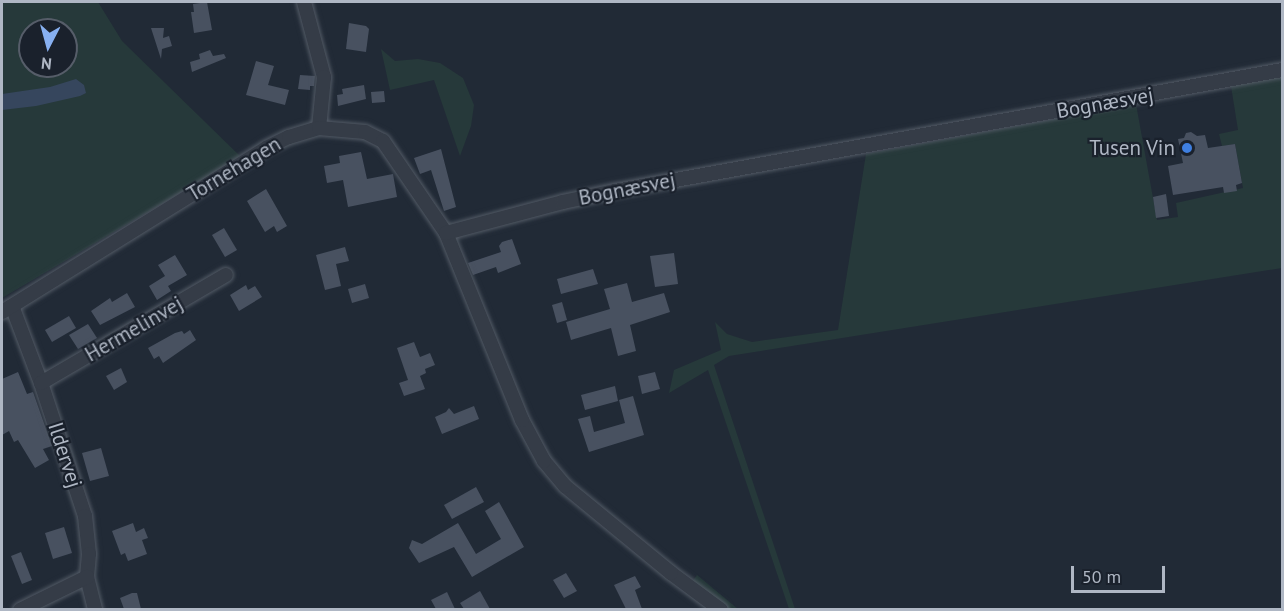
<!DOCTYPE html>
<html>
<head>
<meta charset="utf-8">
<style>
  body { margin:0 }
  #map { position:relative; width:1284px; height:611px; overflow:hidden; background:#212a36; font-family:"PT Sans",sans-serif }
  div>[style] { position:absolute }
  [style*='--x'] { left:calc(var(--x)*1px); top:calc(var(--y)*1px); width:calc(var(--w)*1px); rotate:calc(var(--a)*1deg) }
  .green>* { inset:0; background:#26393a }
  .water>* { inset:0; background:#36465d }
  .building>* { inset:0; background:#485160 }
  .roads { filter:drop-shadow(0 0 2px #525a65) drop-shadow(0 0 2px #525a65) }
  .minor>* { height:14px; margin:-7px; padding:0 7px; transform-origin:7px; border-radius:7px; background:#353c47 }
  .dots>* { width:16px; height:16px; translate:-50% -50%; box-sizing:border-box; border:3px solid #1a212c; border-radius:50% }
  span { translate:-50% -50%; white-space:nowrap; text-align:center; line-height:1.15; -webkit-text-stroke:4.5px #1a212c; paint-order:stroke }
  .street-label { font-size:21px; color:#afb7c4 }
  .poi-label { font-size:21px; color:#afb7c4 }
  .right { translate:-100% -50%; text-align:right }
  .frame { position:absolute; inset:0; border:3px solid #afb7c4; pointer-events:none }
  .north { position:absolute; left:18px; top:18px; width:60px; height:60px; box-sizing:border-box; background:#1a212c; border:2px solid #565d69; border-radius:50%; rotate:186deg; font-size:16px; font-weight:700; line-height:24px; text-align:center; color:#afb7c4 }
  .north::after { content:''; display:block; margin:auto; width:21px; height:27px; background:#87b0f1; clip-path:polygon(50% 0,100% 100%,50% 72%,0 100%) }
  .scale { position:absolute; left:1071px; top:566px; width:94px; height:27px; box-sizing:border-box; border:3px solid #afb7c4; border-top:0; padding-left:8px; font-size:18px; line-height:21px; white-space:nowrap; color:#afb7c4; -webkit-text-stroke:4px #1a212c; paint-order:stroke }
</style>
</head>
<body>
<div id="map">
  <div class="green">
    <i style="clip-path:polygon(evenodd,2px 2px,98px 2px,122px 41px,241px 157px,2px 298px,2px 2px,30px 30px,66px 30px,66px 66px,30px 66px,30px 30px)"></i>
    <i style="clip-path:polygon(381px 49px,395px 61px,418px 59px,440px 63px,463px 78px,474px 105px,471px 126px,460px 156px,434px 80px,390px 90px)"></i>
    <i style="clip-path:polygon(1282px 76px,1282px 268px,729px 356px,714px 365px,795px 609px,789px 609px,708px 370px,669px 393px,674px 370px,721px 350px,715px 322px,727px 334px,752px 342px,838px 330px,866px 154px,1136px 104px,1157px 220px,1178px 217px,1176px 203px,1243px 188px,1235px 144px,1222px 146px,1219px 134px,1238px 130px,1231px 86px)"></i>
    <i style="clip-path:polygon(697px 575px,738px 609px,727px 609px,692px 582px)"></i>
  </div>
  <div class="water">
    <i style="clip-path:polygon(76px 79px,84px 85px,86px 93px,80px 96px,36px 106px,2px 110px,2px 94px,50px 87px)"></i>
  </div>
  <div class="building">
    <i style="clip-path:polygon(207px 2px,212px 30px,194px 33px,191px 12px,194px 12px,193px 4px)"></i>
    <i style="clip-path:polygon(349px 23px,366px 26px,369px 29px,366px 52px,346px 49px)"></i>
    <i style="clip-path:polygon(151px 28px,164px 28px,163px 38px,169px 36px,172px 46px,162px 49px,161px 59px)"></i>
    <i style="clip-path:polygon(210px 50px,213px 56px,224px 54px,226px 58px,192px 72px,190px 62px,200px 59px,199px 54px)"></i>
    <i style="clip-path:polygon(256px 61px,274px 66px,268px 85px,289px 90px,285px 105px,246px 95px)"></i>
    <i style="clip-path:polygon(300px 75px,315px 76px,314px 86px,310px 86px,310px 90px,298px 89px)"></i>
    <i style="clip-path:polygon(364px 85px,366px 99px,338px 106px,337px 95px,343px 94px,342px 89px)"></i>
    <i style="clip-path:polygon(384px 91px,385px 102px,372px 103px,371px 92px)"></i>
    <i style="clip-path:polygon(1191px 132px,1197px 136px,1205px 135px,1208px 148px,1235px 144px,1242px 183px,1236px 185px,1237px 191px,1224px 193px,1223px 187px,1173px 195px,1168px 166px,1183px 163px,1178px 139px,1184px 138px,1186px 133px)"></i>
    <i style="clip-path:polygon(441px 149px,456px 207px,444px 211px,431px 170px,420px 174px,414px 158px)"></i>
    <i style="clip-path:polygon(361px 152px,367px 179px,393px 174px,397px 197px,348px 207px,343px 180px,327px 183px,324px 166px,340px 163px,339px 156px)"></i>
    <i style="clip-path:polygon(266px 189px,287px 226px,277px 232px,274px 226px,265px 232px,247px 201px)"></i>
    <i style="clip-path:polygon(1166px 194px,1169px 216px,1156px 218px,1153px 197px)"></i>
    <i style="clip-path:polygon(224px 228px,237px 250px,225px 257px,212px 235px)"></i>
    <i style="clip-path:polygon(512px 239px,521px 264px,498px 273px,496px 267px,473px 275px,468px 263px,501px 252px,499px 246px,502px 242px)"></i>
    <i style="clip-path:polygon(345px 247px,349px 261px,336px 264px,341px 286px,325px 290px,316px 255px)"></i>
    <i style="clip-path:polygon(674px 253px,678px 284px,655px 287px,650px 256px)"></i>
    <i style="clip-path:polygon(175px 255px,187px 275px,168px 286px,171px 291px,157px 300px,149px 286px,165px 276px,158px 265px)"></i>
    <i style="clip-path:polygon(593px 269px,598px 284px,561px 294px,557px 279px)"></i>
    <i style="clip-path:polygon(627px 283px,632px 302px,664px 293px,670px 312px,630px 325px,636px 351px,618px 356px,611px 328px,571px 340px,566px 322px,610px 309px,604px 289px)"></i>
    <i style="clip-path:polygon(365px 284px,369px 298px,352px 303px,348px 289px)"></i>
    <i style="clip-path:polygon(246px 285px,248px 290px,255px 286px,262px 297px,239px 311px,230px 295px)"></i>
    <i style="clip-path:polygon(127px 293px,135px 307px,100px 325px,91px 311px,110px 298px,112px 302px)"></i>
    <i style="clip-path:polygon(562px 302px,567px 320px,557px 323px,552px 305px)"></i>
    <i style="clip-path:polygon(69px 316px,76px 328px,52px 342px,45px 330px)"></i>
    <i style="clip-path:polygon(88px 324px,97px 338px,78px 349px,69px 335px)"></i>
    <i style="clip-path:polygon(190px 330px,196px 340px,163px 363px,159px 356px,154px 359px,148px 348px,175px 333px,182px 331px,184px 334px)"></i>
    <i style="clip-path:polygon(414px 342px,420px 357px,430px 353px,435px 365px,425px 369px,426px 373px,420px 376px,425px 389px,404px 396px,399px 383px,408px 380px,397px 348px)"></i>
    <i style="clip-path:polygon(121px 368px,127px 382px,114px 390px,106px 376px)"></i>
    <i style="clip-path:polygon(18px 372px,27px 394px,33px 392px,52px 446px,43px 449px,49px 460px,35px 468px,18px 440px,14px 442px,9px 431px,2px 435px,2px 379px)"></i>
    <i style="clip-path:polygon(655px 372px,660px 389px,642px 394px,638px 376px)"></i>
    <i style="clip-path:polygon(615px 386px,618px 401px,585px 410px,581px 395px)"></i>
    <i style="clip-path:polygon(633px 396px,644px 435px,589px 452px,578px 419px,590px 416px,594px 432px,625px 423px,619px 400px)"></i>
    <i style="clip-path:polygon(474px 406px,479px 419px,442px 434px,435px 417px,446px 412px,449px 408px,454px 414px)"></i>
    <i style="clip-path:polygon(101px 448px,109px 476px,90px 481px,82px 453px)"></i>
    <i style="clip-path:polygon(476px 487px,484px 502px,452px 519px,444px 505px)"></i>
    <i style="clip-path:polygon(499px 502px,524px 547px,472px 577px,454px 547px,419px 563px,409px 548px,412px 540px,422px 544px,458px 523px,476px 554px,501px 539px,485px 511px)"></i>
    <i style="clip-path:polygon(133px 523px,136px 532px,144px 528px,148px 538px,142px 540px,147px 554px,128px 561px,125px 553px,121px 555px,112px 531px)"></i>
    <i style="clip-path:polygon(64px 527px,72px 553px,53px 559px,45px 533px)"></i>
    <i style="clip-path:polygon(21px 552px,32px 580px,22px 584px,11px 556px)"></i>
    <i style="clip-path:polygon(566px 573px,577px 591px,564px 598px,553px 580px)"></i>
    <i style="clip-path:polygon(635px 576px,641px 587px,635px 590px,642px 609px,626px 609px,614px 585px)"></i>
    <i style="clip-path:polygon(480px 591px,490px 609px,464px 609px,460px 603px)"></i>
    <i style="clip-path:polygon(447px 592px,455px 609px,436px 609px,431px 600px)"></i>
    <i style="clip-path:polygon(132px 593px,137px 593px,141px 609px,124px 609px,120px 598px)"></i>
  </div>
  <div class="roads">
    <div class="minor">
      <i style="--x:304;--y:2;--w:78;--a:75.1"></i>
      <i style="--x:324;--y:77;--w:51;--a:95.6"></i>
      <i style="--x:12;--y:306;--w:82;--a:69.4"></i>
      <i style="--x:41;--y:383;--w:140;--a:71.7"></i>
      <i style="--x:85;--y:516;--w:38;--a:84"></i>
      <i style="--x:89;--y:554;--w:23;--a:95"></i>
      <i style="--x:87;--y:577;--w:34;--a:76"></i>
      <i style="--x:2;--y:312;--w:311;--a:-31.8"></i>
      <i style="--x:266;--y:148;--w:25;--a:-26"></i>
      <i style="--x:289;--y:137;--w:31;--a:-17"></i>
      <i style="--x:319;--y:128;--w:46;--a:5"></i>
      <i style="--x:365;--y:132;--w:20;--a:27"></i>
      <i style="--x:383;--y:141;--w:112;--a:55.6"></i>
      <i style="--x:41;--y:383;--w:214;--a:-30.3"></i>
      <i style="--x:20;--y:610;--w:75;--a:-26.2"></i>
      <i style="--x:721;--y:610;--w:62;--a:-143.5"></i>
      <i style="--x:671;--y:573;--w:137;--a:-140.6"></i>
      <i style="--x:565;--y:486;--w:33;--a:-130"></i>
      <i style="--x:544;--y:461;--w:47;--a:-118.2"></i>
      <i style="--x:522;--y:420;--w:202;--a:-112.1"></i>
      <i style="--x:446;--y:233;--w:121;--a:-14.8"></i>
      <i style="--x:563;--y:202;--w:53;--a:-11.9"></i>
      <i style="--x:615;--y:191;--w:678;--a:-10.28"></i>
    </div>
  </div>
  <div class="dots">
    <i style="left:1187px;top:148px;background:#3f7fe0"></i>
  </div>
  <div class="street-label">
    <span style="left:1105px;top:103px;rotate:-10deg">Bognæsvej</span>
    <span style="left:234px;top:169px;rotate:-31deg">Tornehagen</span>
    <span style="left:627px;top:189px;rotate:-11deg">Bognæsvej</span>
    <span style="left:134px;top:329px;rotate:-30deg">Hermelinvej</span>
    <span style="left:65px;top:455px;rotate:72deg">Ildervej</span>
  </div>
  <div class="poi-label">
    <span class="right" style="left:1175px;top:148px">Tusen Vin</span>
  </div>
  <div class="frame"></div>
  <div class="north">N</div>
  <div class="scale">50 m</div>
</div>
</body>
</html>
